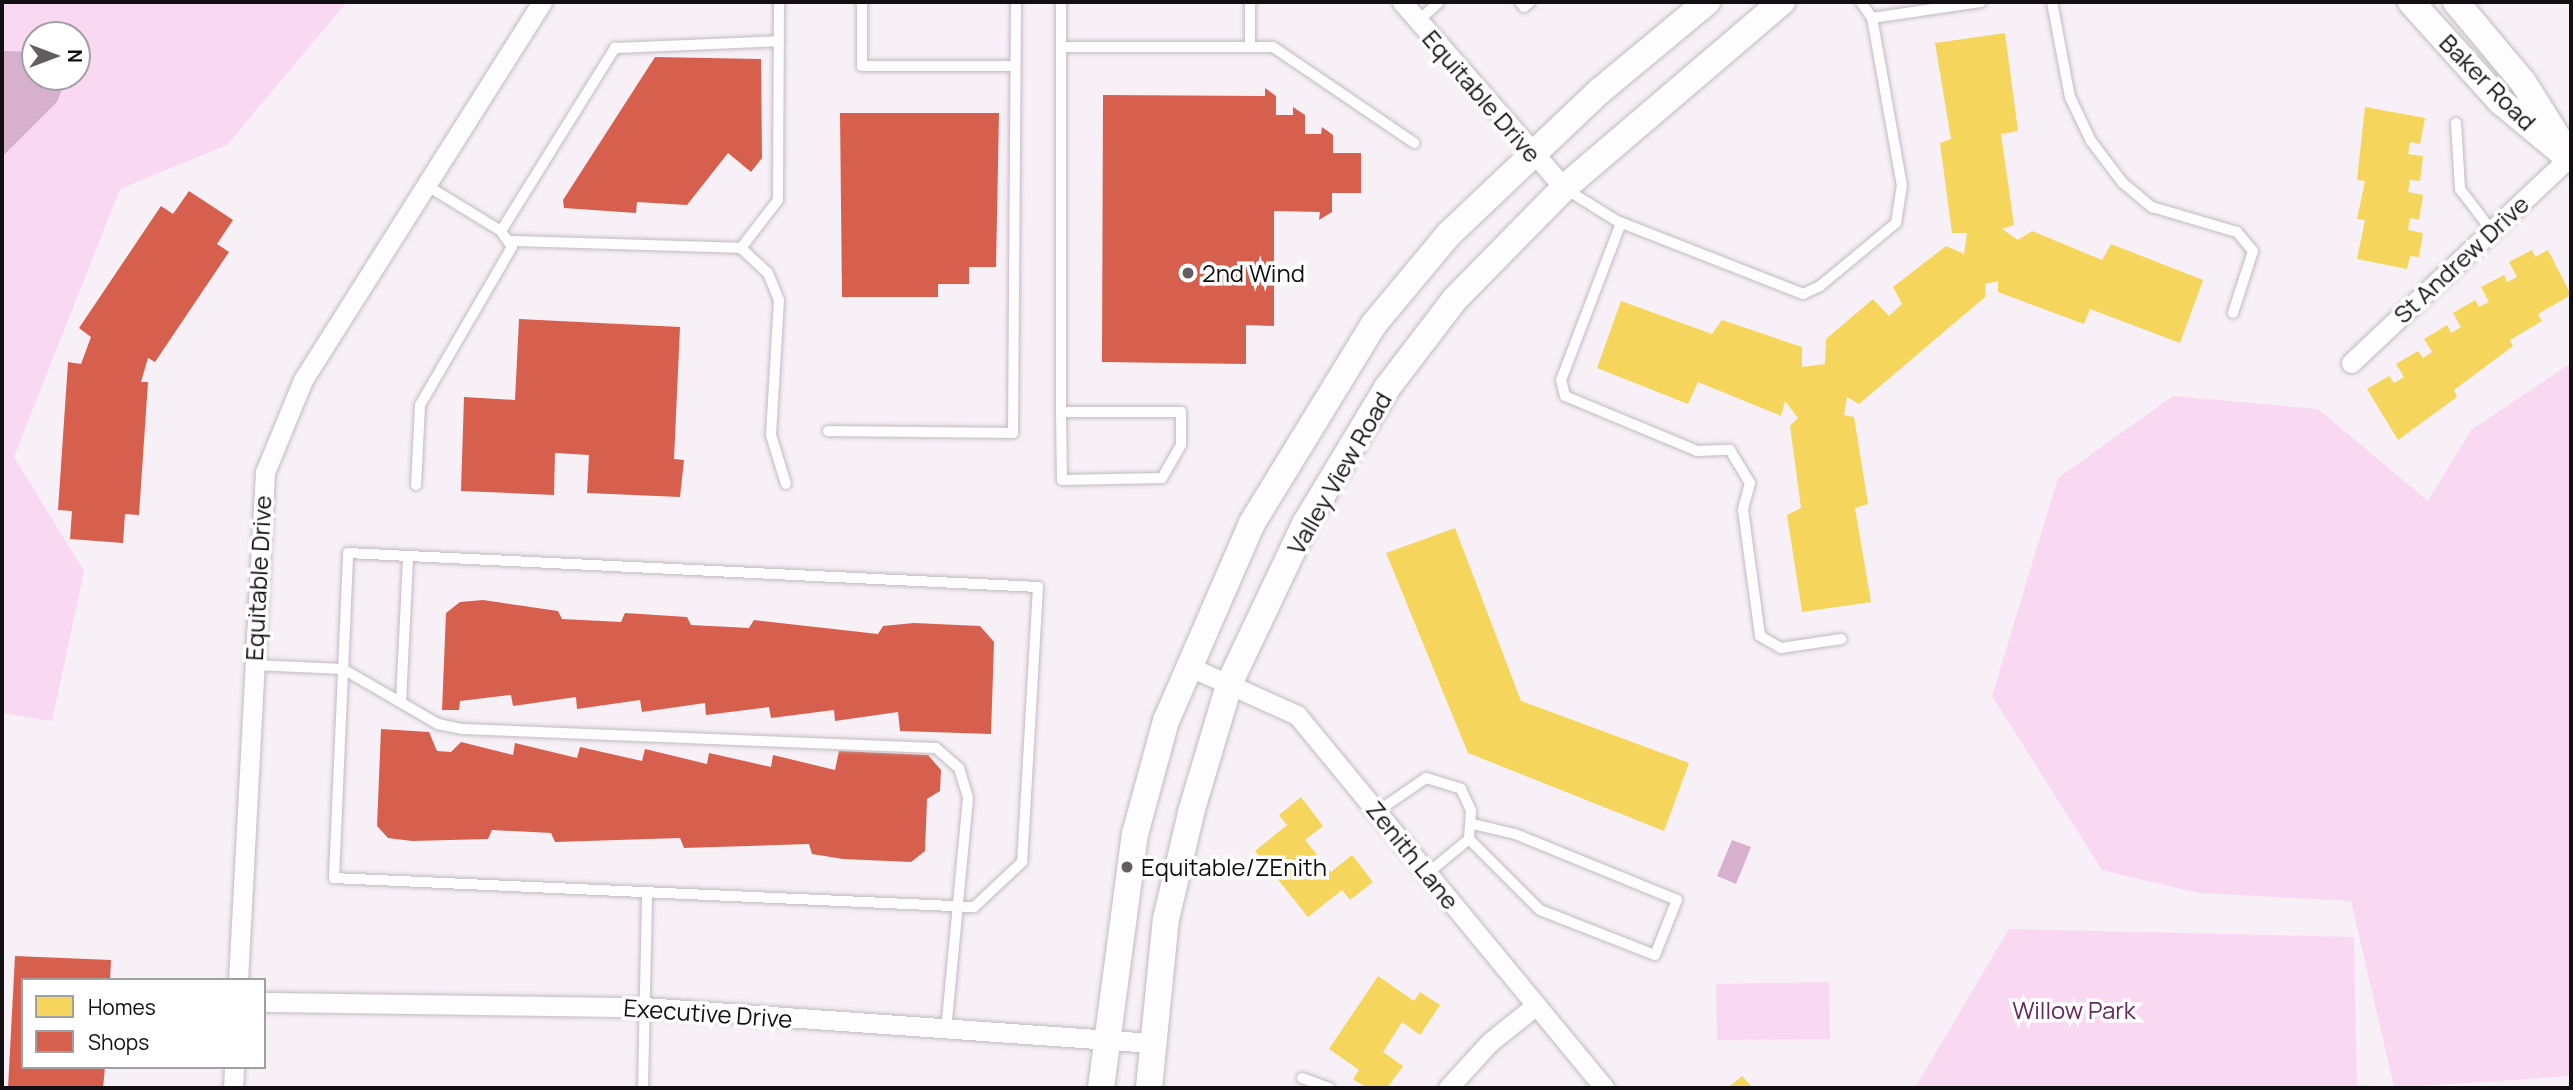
<!DOCTYPE html>
<html>
<head>
<meta charset="utf-8">
<style>
  body { margin:0 }
  #map { position:relative; width:2573px; height:1090px; overflow:hidden; background:#f8f0f7; font-family:Manrope,sans-serif }
  div>[style] { position:absolute }
  [style*='--x'] { left:calc(var(--x)*1px); top:calc(var(--y)*1px); width:calc(var(--w)*1px); rotate:calc(var(--a)*1deg) }
  .green>* { inset:0; background:#f9d8f2 }
  .water>* { inset:0; background:#d6b0cd }
  .homes>* { inset:0; background:#f6d55c }
  .shops>* { inset:0; background:#d6604d }
  .roads { filter:drop-shadow(0 0 2px #c1bbc0) drop-shadow(0 0 2px #c1bbc0) }
  .service>* { height:10px; margin:-5px; padding:0 5px; transform-origin:5px; border-radius:5px; background:#fefdfe }
  .minor>* { height:19px; margin:-9.5px; padding:0 9.5px; transform-origin:9.5px; border-radius:9.5px; background:#fefdfe }
  .secondary>* { height:26px; margin:-13px; padding:0 13px; transform-origin:13px; border-radius:13px; background:#fefdfe }
  .dots>* { width:19px; height:19px; translate:-50% -50%; box-sizing:border-box; border:4px solid #fff; border-radius:50% }
  span { translate:-50% -50%; white-space:nowrap; text-align:center; line-height:1.15; -webkit-text-stroke:7px #fff; paint-order:stroke }
  .street-label { font-size:24px; color:#130e12 }
  .poi-label { font-size:24px; color:#130e12 }
  .left { translate:0 -50%; text-align:left }
  .park-label { font-size:24px; color:#67295c }
  .frame { position:absolute; inset:0; border:4px solid #130e12; pointer-events:none }
  .legend { position:absolute; left:21px; top:978px; width:245px; height:91px; box-sizing:border-box; background:#fff; border:2px solid #a19fa0; margin:0; padding:9px 12px; list-style:none; font-size:21px; color:#130e12 }
  .legend li { display:flex; align-items:center; gap:14px; height:35px }
  .legend b { width:35px; border:2px solid #a19fa0 }
  .north { position:absolute; left:21px; top:21px; width:70px; height:70px; box-sizing:border-box; background:#fff; border:2px solid #a19fa0; border-radius:50%; rotate:90deg; font-size:19px; font-weight:700; line-height:28px; text-align:center; color:#130e12 }
  .north::after { content:''; display:block; margin:auto; width:24px; height:32px; background:#635d62; clip-path:polygon(50% 0,100% 100%,50% 72%,0 100%) }
</style>
</head>
<body>
<div id="map">
  <div class="green">
    <i style="clip-path:polygon(evenodd,2px 2px,347px 2px,227px 145px,120px 189px,14px 457px,84px 571px,52px 721px,2px 713px,2px 2px,35px 35px,77px 35px,77px 77px,35px 77px,35px 35px)"></i>
    <i style="clip-path:polygon(2571px 363px,2571px 1076px,2404px 1087px,2422px 1088px,1915px 1088px,2009px 929px,2354px 937px,2357px 1085px,2394px 1087px,2351px 901px,2198px 893px,2102px 870px,1992px 696px,2058px 478px,2173px 396px,2318px 409px,2428px 501px,2471px 430px)"></i>
    <i style="clip-path:polygon(1829px 982px,1830px 1039px,1717px 1040px,1716px 984px)"></i>
  </div>
  <div class="water">
    <i style="clip-path:polygon(2px 51px,34px 52px,35px 77px,60px 77px,62px 89px,57px 102px,2px 157px)"></i>
    <i style="clip-path:polygon(1732px 840px,1751px 847px,1736px 884px,1717px 876px)"></i>
  </div>
  <div class="homes">
    <i style="clip-path:polygon(2005px 33px,2018px 131px,2001px 134px,2014px 225px,2002px 229px,2018px 240px,2032px 231px,2102px 260px,2111px 244px,2203px 280px,2180px 343px,2090px 309px,2084px 324px,1998px 292px,1998px 281px,1985px 284px,1985px 297px,1859px 404px,1847px 397px,1844px 415px,1854px 417px,1868px 504px,1855px 508px,1871px 602px,1802px 612px,1787px 515px,1801px 508px,1790px 426px,1798px 418px,1785px 401px,1781px 416px,1698px 382px,1688px 404px,1597px 368px,1621px 301px,1712px 334px,1722px 320px,1802px 347px,1802px 367px,1825px 364px,1826px 339px,1873px 299px,1889px 316px,1902px 304px,1893px 287px,1946px 246px,1964px 254px,1967px 233px,1952px 233px,1940px 143px,1951px 139px,1935px 43px)"></i>
    <i style="clip-path:polygon(2365px 107px,2425px 118px,2420px 144px,2410px 142px,2408px 154px,2423px 156px,2420px 181px,2410px 180px,2408px 192px,2423px 195px,2419px 220px,2410px 218px,2408px 230px,2423px 233px,2419px 257px,2410px 256px,2407px 269px,2357px 259px,2365px 220px,2357px 219px,2365px 181px,2357px 180px)"></i>
    <i style="clip-path:polygon(2532px 250px,2535px 257px,2548px 250px,2571px 295px,2538px 314px,2542px 321px,2510px 340px,2513px 346px,2454px 390px,2457px 397px,2398px 440px,2367px 389px,2389px 376px,2394px 383px,2404px 377px,2396px 364px,2418px 351px,2423px 358px,2432px 352px,2424px 339px,2447px 325px,2451px 333px,2461px 327px,2453px 313px,2475px 300px,2479px 307px,2489px 302px,2481px 287px,2504px 275px,2507px 282px,2517px 277px,2509px 262px)"></i>
    <i style="clip-path:polygon(1455px 528px,1521px 701px,1689px 763px,1664px 831px,1468px 753px,1386px 553px)"></i>
    <i style="clip-path:polygon(1301px 797px,1323px 826px,1305px 840px,1331px 872px,1352px 855px,1373px 882px,1350px 900px,1342px 890px,1308px 917px,1255px 851px,1287px 825px,1279px 815px)"></i>
    <i style="clip-path:polygon(1378px 976px,1414px 1001px,1420px 992px,1440px 1005px,1420px 1035px,1402px 1022px,1383px 1052px,1403px 1066px,1387px 1088px,1367px 1088px,1353px 1079px,1359px 1070px,1329px 1049px)"></i>
    <i style="clip-path:polygon(1742px 1076px,1753px 1088px,1728px 1088px)"></i>
  </div>
  <div class="shops">
    <i style="clip-path:polygon(655px 57px,761px 59px,762px 158px,751px 172px,728px 153px,687px 205px,637px 202px,636px 213px,564px 208px,563px 200px)"></i>
    <i style="clip-path:polygon(1265px 88px,1276px 96px,1276px 115px,1293px 115px,1293px 107px,1305px 115px,1305px 134px,1321px 134px,1322px 127px,1333px 135px,1333px 153px,1361px 153px,1361px 193px,1332px 193px,1332px 212px,1319px 220px,1320px 212px,1274px 211px,1274px 326px,1246px 325px,1246px 364px,1102px 362px,1103px 95px,1265px 96px)"></i>
    <i style="clip-path:polygon(840px 113px,999px 113px,996px 267px,969px 267px,969px 284px,938px 284px,938px 297px,842px 297px)"></i>
    <i style="clip-path:polygon(189px 191px,233px 220px,217px 244px,229px 252px,155px 362px,148px 358px,141px 382px,148px 382px,139px 515px,125px 514px,123px 543px,70px 539px,72px 511px,58px 510px,68px 362px,81px 364px,91px 337px,79px 328px,161px 206px,173px 214px)"></i>
    <i style="clip-path:polygon(519px 319px,680px 327px,674px 459px,684px 460px,680px 497px,587px 493px,589px 455px,555px 453px,554px 495px,461px 491px,464px 397px,515px 400px)"></i>
    <i style="clip-path:polygon(483px 600px,558px 611px,562px 619px,621px 622px,625px 613px,687px 617px,691px 625px,749px 628px,754px 620px,878px 634px,883px 626px,914px 623px,980px 626px,994px 642px,991px 734px,900px 731px,898px 712px,835px 721px,834px 710px,771px 718px,769px 707px,706px 715px,705px 703px,642px 712px,640px 700px,577px 709px,576px 697px,513px 706px,511px 695px,460px 701px,459px 710px,442px 710px,446px 613px,460px 602px)"></i>
    <i style="clip-path:polygon(381px 729px,429px 732px,437px 751px,451px 752px,461px 742px,513px 755px,515px 743px,577px 758px,580px 747px,642px 761px,645px 749px,707px 764px,709px 753px,771px 767px,773px 755px,835px 770px,839px 751px,928px 755px,941px 770px,940px 791px,927px 799px,925px 851px,911px 862px,843px 859px,812px 854px,809px 844px,684px 848px,680px 838px,555px 842px,551px 833px,492px 830px,488px 839px,412px 841px,388px 838px,377px 826px)"></i>
    <i style="clip-path:polygon(15px 956px,111px 960px,110px 980px,23px 980px,23px 1067px,105px 1067px,103px 1088px,8px 1088px)"></i>
  </div>
  <div class="roads">
    <div class="service">
      <i style="--x:779;--y:2;--w:198;--a:90.3"></i>
      <i style="--x:778;--y:200;--w:61;--a:127.6"></i>
      <i style="--x:741;--y:248;--w:37;--a:43"></i>
      <i style="--x:768;--y:273;--w:29;--a:68"></i>
      <i style="--x:779;--y:300;--w:135;--a:93.4"></i>
      <i style="--x:771;--y:435;--w:51;--a:73"></i>
      <i style="--x:862;--y:2;--w:64;--a:90"></i>
      <i style="--x:862;--y:66;--w:153;--a:0"></i>
      <i style="--x:1061;--y:2;--w:410;--a:90"></i>
      <i style="--x:1061;--y:412;--w:68;--a:89.2"></i>
      <i style="--x:1062;--y:480;--w:100;--a:-1.1"></i>
      <i style="--x:1162;--y:478;--w:38;--a:-60"></i>
      <i style="--x:1181;--y:445;--w:33;--a:-90"></i>
      <i style="--x:1181;--y:412;--w:120;--a:180"></i>
      <i style="--x:1250;--y:2;--w:45;--a:90"></i>
      <i style="--x:1520;--y:2;--w:6;--a:51"></i>
      <i style="--x:1524;--y:7;--w:8;--a:-40"></i>
      <i style="--x:2052;--y:2;--w:97;--a:79.3"></i>
      <i style="--x:2070;--y:97;--w:49;--a:64.5"></i>
      <i style="--x:2091;--y:141;--w:53;--a:52.7"></i>
      <i style="--x:2123;--y:183;--w:38;--a:40"></i>
      <i style="--x:2152;--y:207;--w:89;--a:16.4"></i>
      <i style="--x:2237;--y:232;--w:25;--a:50"></i>
      <i style="--x:2253;--y:251;--w:65;--a:107.9"></i>
      <i style="--x:1872;--y:18;--w:110;--a:-8.4"></i>
      <i style="--x:1418;--y:21;--w:28;--a:-42"></i>
      <i style="--x:1061;--y:47;--w:212;--a:0"></i>
      <i style="--x:1273;--y:47;--w:171;--a:34.2"></i>
      <i style="--x:2456;--y:123;--w:66;--a:86.5"></i>
      <i style="--x:2460;--y:189;--w:53;--a:52.7"></i>
      <i style="--x:1564;--y:188;--w:62;--a:31.9"></i>
      <i style="--x:1617;--y:221;--w:200;--a:21.4"></i>
      <i style="--x:1803;--y:294;--w:19;--a:-25"></i>
      <i style="--x:1820;--y:286;--w:99;--a:-39.7"></i>
      <i style="--x:1896;--y:223;--w:37;--a:-81"></i>
      <i style="--x:1902;--y:186;--w:171;--a:-100.1"></i>
      <i style="--x:1872;--y:18;--w:19;--a:-125"></i>
      <i style="--x:1621;--y:223;--w:168;--a:110.9"></i>
      <i style="--x:1561;--y:380;--w:16;--a:76"></i>
      <i style="--x:1565;--y:396;--w:143;--a:22.6"></i>
      <i style="--x:1697;--y:451;--w:33;--a:-2"></i>
      <i style="--x:1730;--y:450;--w:39;--a:59"></i>
      <i style="--x:1750;--y:483;--w:28;--a:105"></i>
      <i style="--x:1743;--y:510;--w:127;--a:82.3"></i>
      <i style="--x:1760;--y:636;--w:24;--a:30"></i>
      <i style="--x:1781;--y:648;--w:61;--a:-8.5"></i>
      <i style="--x:501;--y:231;--w:216;--a:-58.1"></i>
      <i style="--x:615;--y:48;--w:164;--a:-2.4"></i>
      <i style="--x:511;--y:241;--w:230;--a:1.7"></i>
      <i style="--x:828;--y:431;--w:185;--a:0.6"></i>
      <i style="--x:1013;--y:433;--w:431;--a:-89.6"></i>
      <i style="--x:416;--y:485;--w:80;--a:-87.1"></i>
      <i style="--x:420;--y:405;--w:183;--a:-59.8"></i>
      <i style="--x:512;--y:247;--w:19;--a:-125"></i>
      <i style="--x:501;--y:231;--w:88;--a:-148.5"></i>
      <i style="--x:348;--y:553;--w:691;--a:2.82"></i>
      <i style="--x:1038;--y:587;--w:275;--a:93.3"></i>
      <i style="--x:1022;--y:862;--w:66;--a:136.8"></i>
      <i style="--x:974;--y:907;--w:641;--a:-177.41"></i>
      <i style="--x:334;--y:878;--w:325;--a:-87.5"></i>
      <i style="--x:254;--y:665;--w:89;--a:2.6"></i>
      <i style="--x:343;--y:669;--w:110;--a:30.1"></i>
      <i style="--x:438;--y:724;--w:25;--a:12"></i>
      <i style="--x:462;--y:729;--w:474;--a:2.3"></i>
      <i style="--x:936;--y:748;--w:30;--a:41"></i>
      <i style="--x:959;--y:768;--w:31;--a:73"></i>
      <i style="--x:968;--y:798;--w:235;--a:95.4"></i>
      <i style="--x:401;--y:702;--w:145;--a:-87.2"></i>
      <i style="--x:1378;--y:811;--w:58;--a:-34.5"></i>
      <i style="--x:1426;--y:778;--w:37;--a:17"></i>
      <i style="--x:1461;--y:789;--w:23;--a:65"></i>
      <i style="--x:1471;--y:810;--w:29;--a:94"></i>
      <i style="--x:1469;--y:839;--w:53;--a:140.3"></i>
      <i style="--x:1469;--y:839;--w:100;--a:45"></i>
      <i style="--x:1540;--y:910;--w:123;--a:21.4"></i>
      <i style="--x:1655;--y:955;--w:59;--a:-68.2"></i>
      <i style="--x:1677;--y:900;--w:175;--a:-157.8"></i>
      <i style="--x:1515;--y:834;--w:43;--a:-166.6"></i>
      <i style="--x:1302;--y:1078;--w:29;--a:20"></i>
      <i style="--x:643;--y:1088;--w:192;--a:-88.8"></i>
    </div>
    <div class="minor">
      <i style="--x:1402;--y:2;--w:247;--a:48.9"></i>
      <i style="--x:2351;--y:363;--w:302;--a:-43.3"></i>
      <i style="--x:1188;--y:666;--w:120;--a:24.2"></i>
      <i style="--x:1297;--y:715;--w:483;--a:50.5"></i>
      <i style="--x:238;--y:980;--w:509;--a:-86.96"></i>
      <i style="--x:265;--y:472;--w:100;--a:-67.6"></i>
      <i style="--x:303;--y:380;--w:447;--a:-57.7"></i>
      <i style="--x:264;--y:1002;--w:380;--a:0.8"></i>
      <i style="--x:644;--y:1007;--w:509;--a:4.05"></i>
      <i style="--x:233;--y:1088;--w:21;--a:-87"></i>
      <i style="--x:1448;--y:1088;--w:62;--a:-47.6"></i>
      <i style="--x:1490;--y:1042;--w:58;--a:-38.7"></i>
    </div>
    <div class="secondary">
      <i style="--x:2411;--y:2;--w:133;--a:48"></i>
      <i style="--x:2500;--y:101;--w:92;--a:39.7"></i>
      <i style="--x:2456;--y:2;--w:104;--a:50.1"></i>
      <i style="--x:2523;--y:82;--w:70;--a:57.9"></i>
      <i style="--x:1101;--y:1088;--w:256;--a:-82.4"></i>
      <i style="--x:1135;--y:834;--w:117;--a:-74.7"></i>
      <i style="--x:1166;--y:721;--w:216;--a:-66.5"></i>
      <i style="--x:1252;--y:523;--w:233;--a:-58.5"></i>
      <i style="--x:1374;--y:324;--w:117;--a:-50.2"></i>
      <i style="--x:1449;--y:234;--w:209;--a:-43.5"></i>
      <i style="--x:1601;--y:90;--w:138;--a:-39.7"></i>
      <i style="--x:1149;--y:1088;--w:170;--a:-84.3"></i>
      <i style="--x:1166;--y:919;--w:113;--a:-76.7"></i>
      <i style="--x:1192;--y:809;--w:133;--a:-73.3"></i>
      <i style="--x:1230;--y:682;--w:175;--a:-64.6"></i>
      <i style="--x:1305;--y:524;--w:159;--a:-58.9"></i>
      <i style="--x:1387;--y:388;--w:112;--a:-52.6"></i>
      <i style="--x:1455;--y:299;--w:156;--a:-45.5"></i>
      <i style="--x:1564;--y:188;--w:287;--a:-40.5"></i>
    </div>
  </div>
  <div class="dots">
    <i style="left:1188px;top:273px;background:#635d62"></i>
    <i style="left:1127px;top:867px;background:#635d62"></i>
  </div>
  <div class="street-label">
    <span style="left:2488px;top:82px;rotate:45deg">Baker Road</span>
    <span style="left:1482px;top:96px;rotate:49deg">Equitable Drive</span>
    <span style="left:2461px;top:259px;rotate:-43deg">St Andrew Drive</span>
    <span style="left:1339px;top:473px;rotate:-60deg">Valley View Road</span>
    <span style="left:258px;top:578px;rotate:-87deg">Equitable Drive</span>
    <span style="left:1413px;top:855px;rotate:51deg">Zenith Lane</span>
    <span style="left:708px;top:1013px;rotate:4deg">Executive Drive</span>
  </div>
  <div class="poi-label">
    <span class="left" style="left:1202px;top:273px">2nd Wind</span>
    <span class="left" style="left:1141px;top:867px">Equitable/ZEnith</span>
  </div>
  <div class="park-label">
    <span style="left:2074px;top:1010px">Willow Park</span>
  </div>
  <div class="frame"></div>
  <ul class="legend">
  <li><b style="height:19px;background:#f6d55c"></b>Homes</li>
  <li><b style="height:19px;background:#d6604d"></b>Shops</li>
  </ul>
  <div class="north">N</div>
</div>
</body>
</html>
